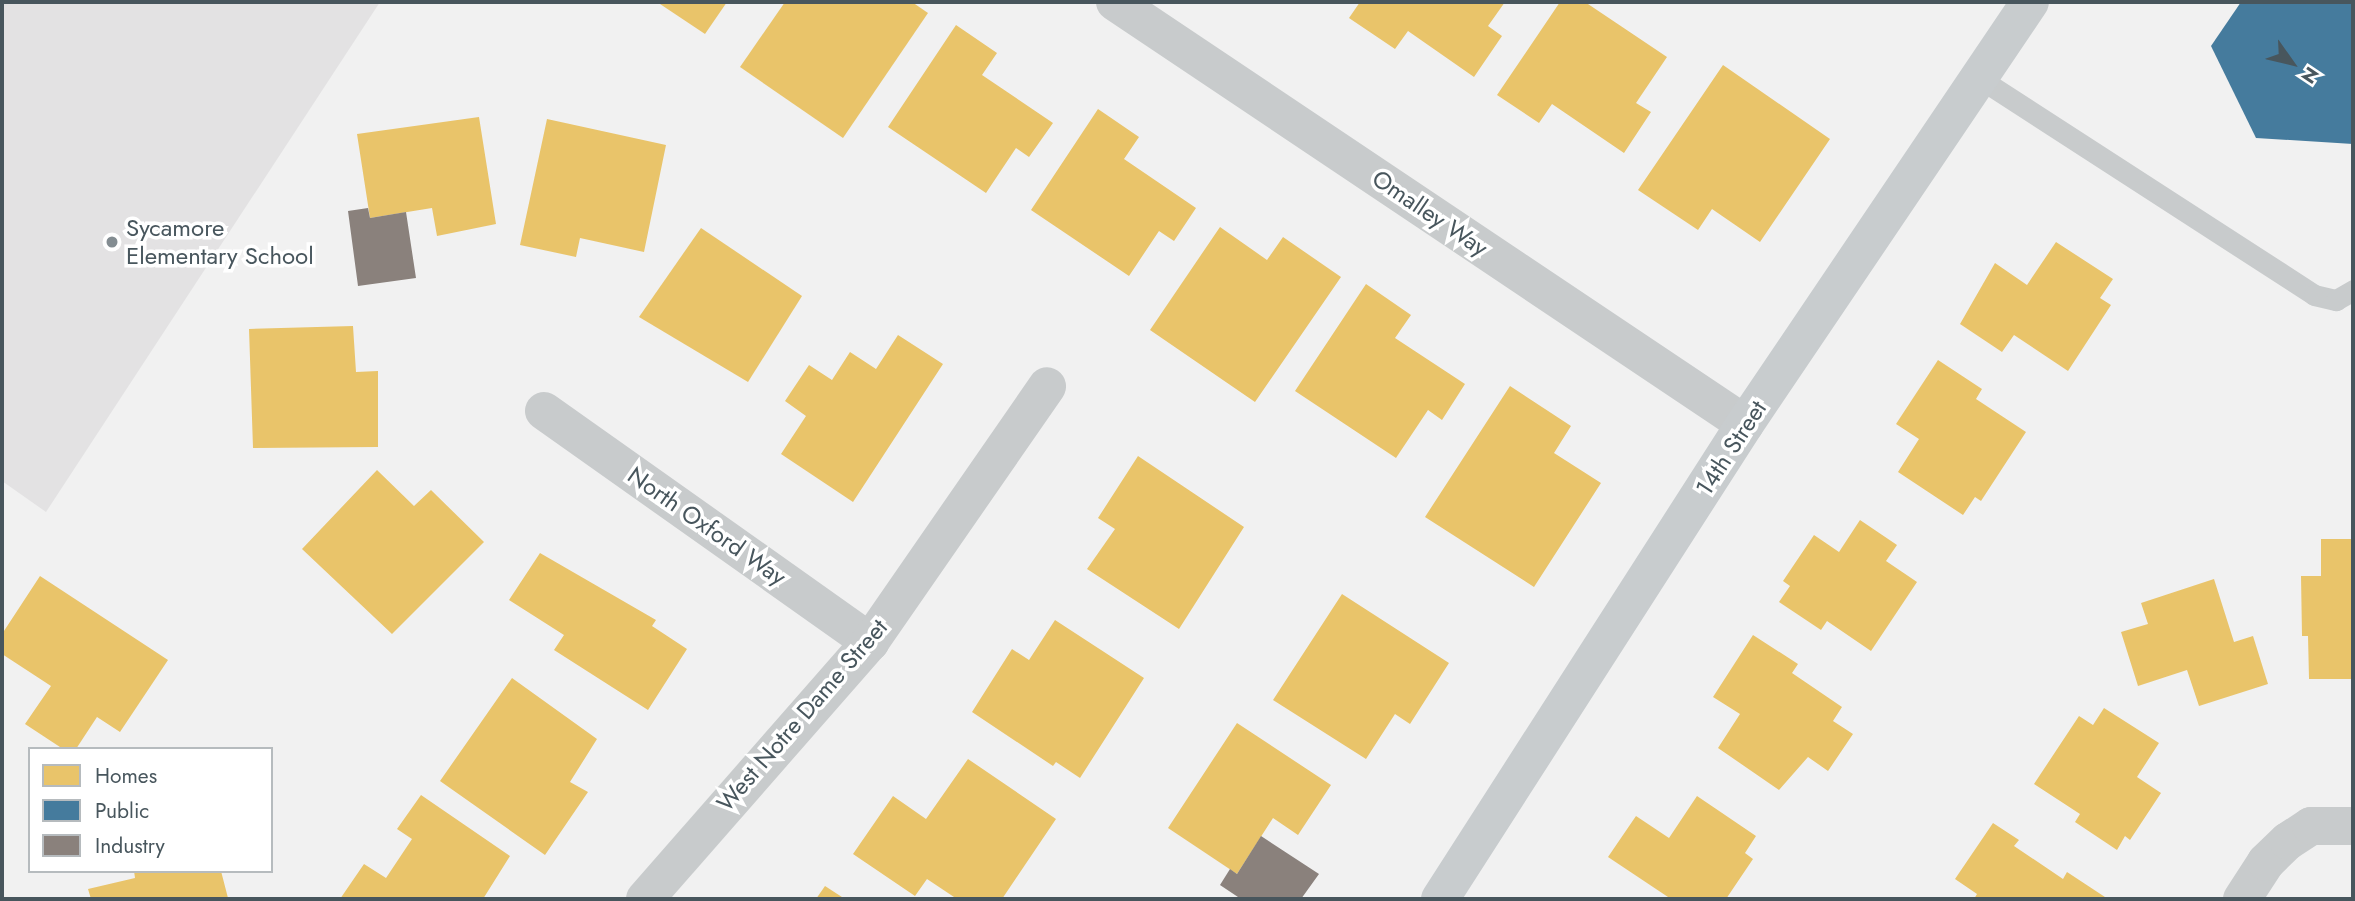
<!DOCTYPE html>
<html>
<head>
<meta charset="utf-8">
<style>
  body { margin:0 }
  #map { position:relative; width:2355px; height:901px; overflow:hidden; background:#f1f1f1; font-family:Jost,sans-serif }
  div>[style] { position:absolute }
  [style*='--x'] { left:calc(var(--x)*1px); top:calc(var(--y)*1px); width:calc(var(--w)*1px); rotate:calc(var(--a)*1deg) }
  .education>* { inset:0; background:#e3e2e3 }
  .homes>* { inset:0; background:#e9c46a }
  .public>* { inset:0; background:#457b9d }
  .industry>* { inset:0; background:#8a817c }
  .lane>* { height:21px; margin:-10.5px; padding:0 10.5px; transform-origin:10.5px; border-radius:10.5px; background:#c8cbcc }
  .street>* { height:38px; margin:-19px; padding:0 19px; transform-origin:19px; border-radius:19px; background:#c8cbcc }
  .secondary>* { height:38px; margin:-19px; padding:0 19px; transform-origin:19px; border-radius:19px; background:#c8ccce }
  .dots>* { width:19px; height:19px; translate:-50% -50%; box-sizing:border-box; border:4px solid #fff; border-radius:50% }
  span { translate:-50% -50%; white-space:nowrap; text-align:center; line-height:1.15; -webkit-text-stroke:7px #fff; paint-order:stroke }
  .street-label { font-size:24px; color:#48565d }
  .poi-label { font-size:24px; color:#48565d }
  .left { translate:0 -50%; text-align:left }
  .frame { position:absolute; inset:0; border:4px solid #48565d; pointer-events:none }
  .legend { position:absolute; left:28px; top:747px; width:245px; height:126px; box-sizing:border-box; background:#fff; border:2px solid #b6bbbe; margin:0; padding:9px 12px; list-style:none; font-size:21px; color:#48565d }
  .legend li { display:flex; align-items:center; gap:14px; height:35px }
  .legend b { width:35px; border:2px solid #b6bbbe }
  .north { position:absolute; left:2257px; top:28px; width:70px; height:70px; -webkit-text-stroke:5px #fff; paint-order:stroke; rotate:124deg; font-size:19px; font-weight:700; line-height:28px; text-align:center; color:#48565d }
  .north::after { content:''; display:block; margin:auto; width:24px; height:32px; background:#48565d; clip-path:polygon(50% 0,100% 100%,50% 72%,0 100%) }
</style>
</head>
<body>
<div id="map">
  <div class="education">
    <i style="clip-path:polygon(2px 2px,380px 2px,46px 512px,2px 481px)"></i>
  </div>
  <div class="homes">
    <i style="clip-path:polygon(657px 2px,727px 2px,705px 34px)"></i>
    <i style="clip-path:polygon(785px 2px,912px 2px,928px 13px,843px 138px,740px 67px)"></i>
    <i style="clip-path:polygon(1360px 2px,1505px 2px,1488px 26px,1502px 36px,1474px 77px,1408px 31px,1395px 49px,1349px 18px)"></i>
    <i style="clip-path:polygon(1560px 2px,1585px 2px,1667px 57px,1636px 103px,1651px 112px,1624px 153px,1552px 104px,1539px 123px,1497px 95px)"></i>
    <i style="clip-path:polygon(956px 25px,997px 53px,982px 75px,1053px 123px,1029px 157px,1016px 148px,986px 193px,888px 127px)"></i>
    <i style="clip-path:polygon(1723px 65px,1830px 139px,1760px 242px,1712px 209px,1698px 230px,1638px 190px)"></i>
    <i style="clip-path:polygon(1098px 109px,1139px 137px,1124px 159px,1196px 208px,1174px 241px,1159px 231px,1129px 276px,1031px 210px)"></i>
    <i style="clip-path:polygon(479px 117px,496px 224px,437px 236px,432px 208px,370px 218px,357px 134px)"></i>
    <i style="clip-path:polygon(547px 119px,666px 145px,644px 252px,580px 238px,576px 257px,520px 245px)"></i>
    <i style="clip-path:polygon(1220px 227px,1267px 260px,1283px 237px,1341px 277px,1255px 402px,1150px 330px)"></i>
    <i style="clip-path:polygon(701px 228px,802px 296px,748px 382px,639px 317px)"></i>
    <i style="clip-path:polygon(2056px 242px,2113px 279px,2100px 298px,2111px 305px,2068px 371px,2014px 335px,2002px 352px,1960px 324px,1995px 263px,2027px 285px)"></i>
    <i style="clip-path:polygon(1366px 284px,1411px 315px,1395px 338px,1465px 384px,1442px 420px,1428px 410px,1396px 458px,1295px 391px)"></i>
    <i style="clip-path:polygon(353px 326px,356px 372px,378px 371px,378px 447px,253px 448px,249px 329px)"></i>
    <i style="clip-path:polygon(898px 335px,943px 364px,853px 502px,781px 454px,806px 416px,785px 401px,809px 365px,832px 380px,850px 352px,876px 369px)"></i>
    <i style="clip-path:polygon(1938px 360px,1982px 389px,1976px 399px,2026px 432px,1981px 501px,1975px 497px,1963px 515px,1898px 472px,1919px 439px,1896px 424px)"></i>
    <i style="clip-path:polygon(1510px 386px,1571px 426px,1554px 453px,1601px 483px,1534px 587px,1425px 517px)"></i>
    <i style="clip-path:polygon(1138px 456px,1244px 527px,1179px 629px,1087px 569px,1115px 529px,1098px 518px)"></i>
    <i style="clip-path:polygon(377px 470px,414px 506px,431px 490px,484px 542px,392px 634px,302px 549px)"></i>
    <i style="clip-path:polygon(1860px 520px,1897px 545px,1886px 561px,1917px 582px,1871px 651px,1827px 621px,1821px 630px,1779px 602px,1790px 586px,1783px 581px,1814px 535px,1839px 552px)"></i>
    <i style="clip-path:polygon(2321px 539px,2353px 539px,2353px 679px,2309px 679px,2308px 636px,2302px 636px,2301px 576px,2321px 576px)"></i>
    <i style="clip-path:polygon(540px 553px,656px 620px,652px 626px,687px 649px,648px 710px,554px 650px,564px 635px,509px 600px)"></i>
    <i style="clip-path:polygon(40px 576px,168px 660px,120px 732px,97px 717px,76px 749px,63px 749px,25px 724px,51px 686px,2px 654px,2px 634px)"></i>
    <i style="clip-path:polygon(2214px 579px,2234px 642px,2253px 636px,2268px 684px,2199px 706px,2187px 670px,2138px 686px,2121px 632px,2148px 624px,2141px 603px)"></i>
    <i style="clip-path:polygon(1342px 594px,1449px 663px,1410px 724px,1395px 714px,1366px 759px,1273px 700px)"></i>
    <i style="clip-path:polygon(1055px 620px,1144px 678px,1080px 778px,1056px 762px,1053px 766px,972px 712px,1012px 649px,1029px 660px)"></i>
    <i style="clip-path:polygon(1753px 635px,1798px 664px,1792px 673px,1842px 707px,1833px 721px,1853px 734px,1828px 771px,1808px 757px,1779px 790px,1718px 748px,1740px 714px,1713px 697px)"></i>
    <i style="clip-path:polygon(512px 678px,597px 739px,570px 782px,588px 792px,545px 855px,440px 781px)"></i>
    <i style="clip-path:polygon(2104px 708px,2159px 743px,2137px 777px,2161px 793px,2130px 840px,2125px 836px,2117px 850px,2075px 822px,2080px 814px,2034px 784px,2079px 716px,2093px 725px)"></i>
    <i style="clip-path:polygon(1237px 723px,1331px 785px,1298px 835px,1273px 818px,1237px 874px,1168px 828px)"></i>
    <i style="clip-path:polygon(968px 759px,1056px 819px,1002px 899px,957px 899px,927px 879px,915px 896px,853px 854px,893px 796px,926px 819px)"></i>
    <i style="clip-path:polygon(421px 795px,510px 856px,483px 899px,340px 899px,364px 864px,386px 878px,412px 839px,397px 829px)"></i>
    <i style="clip-path:polygon(1697px 796px,1756px 836px,1745px 853px,1753px 859px,1726px 899px,1671px 899px,1608px 857px,1636px 816px,1669px 838px)"></i>
    <i style="clip-path:polygon(1993px 823px,2019px 840px,2014px 846px,2063px 879px,2067px 872px,2108px 899px,1974px 899px,1977px 894px,1955px 879px)"></i>
    <i style="clip-path:polygon(134px 871px,221px 871px,228px 898px,91px 899px,88px 889px,135px 878px)"></i>
    <i style="clip-path:polygon(825px 886px,845px 899px,816px 899px)"></i>
  </div>
  <div class="public">
    <i style="clip-path:polygon(2241px 2px,2353px 2px,2353px 144px,2256px 138px,2211px 46px)"></i>
  </div>
  <div class="industry">
    <i style="clip-path:polygon(368px 208px,370px 218px,406px 212px,416px 278px,358px 286px,348px 211px)"></i>
    <i style="clip-path:polygon(1261px 836px,1319px 874px,1301px 899px,1241px 899px,1220px 885px,1230px 869px,1237px 874px)"></i>
  </div>
  <div class="lane">
    <i style="--x:1979;--y:78;--w:399;--a:32.9"></i>
    <i style="--x:2314;--y:295;--w:23;--a:13"></i>
    <i style="--x:2336;--y:300;--w:20;--a:-30"></i>
  </div>
  <div class="street">
    <i style="--x:1115;--y:2;--w:758;--a:33.82"></i>
    <i style="--x:544;--y:411;--w:400;--a:35.3"></i>
    <i style="--x:645;--y:899;--w:342;--a:-48.8"></i>
    <i style="--x:870;--y:642;--w:311;--a:-55.3"></i>
    <i style="--x:2242;--y:899;--w:44;--a:-57"></i>
    <i style="--x:2266;--y:862;--w:30;--a:-44"></i>
    <i style="--x:2288;--y:841;--w:27;--a:-33"></i>
    <i style="--x:2311;--y:826;--w:42;--a:0"></i>
  </div>
  <div class="secondary">
    <i style="--x:1440;--y:899;--w:564;--a:-57.3"></i>
    <i style="--x:1745;--y:424;--w:509;--a:-55.97"></i>
  </div>
  <div class="dots">
    <i style="left:112px;top:242px;background:#838c91"></i>
  </div>
  <div class="street-label">
    <span style="left:1430px;top:213px;rotate:34deg">Omalley Way</span>
    <span style="left:1731px;top:448px;rotate:-57deg">14th Street</span>
    <span style="left:707px;top:526px;rotate:35deg">North Oxford Way</span>
    <span style="left:802px;top:715px;rotate:-49deg">West Notre Dame Street</span>
  </div>
  <div class="poi-label">
    <span class="left" style="left:126px;top:242px">Sycamore<br>Elementary School</span>
  </div>
  <div class="frame"></div>
  <ul class="legend">
  <li><b style="height:19px;background:#e9c46a"></b>Homes</li>
  <li><b style="height:19px;background:#457b9d"></b>Public</li>
  <li><b style="height:19px;background:#8a817c"></b>Industry</li>
  </ul>
  <div class="north">N</div>
</div>
</body>
</html>
